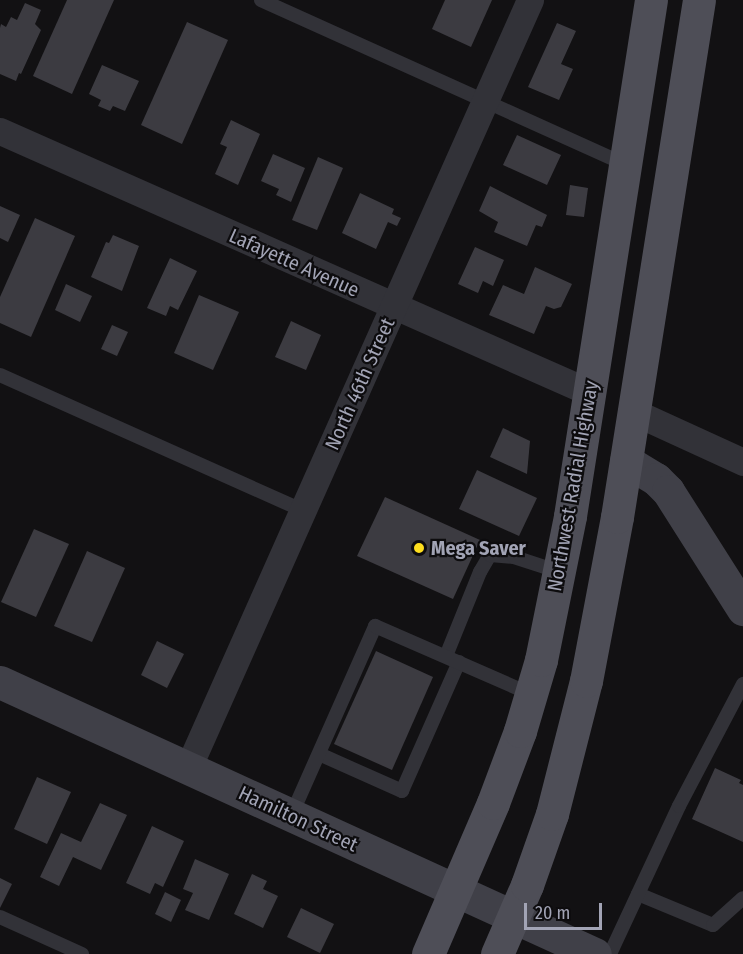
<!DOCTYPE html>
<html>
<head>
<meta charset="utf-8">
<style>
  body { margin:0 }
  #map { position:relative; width:743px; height:954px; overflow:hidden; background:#121113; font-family:"Fira Sans Condensed",sans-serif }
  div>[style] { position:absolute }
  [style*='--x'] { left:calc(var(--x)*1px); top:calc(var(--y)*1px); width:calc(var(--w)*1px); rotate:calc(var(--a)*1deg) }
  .building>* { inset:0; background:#3c3b41 }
  .lane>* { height:14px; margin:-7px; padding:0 7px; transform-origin:7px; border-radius:7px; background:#323238 }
  .street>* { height:27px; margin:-13.5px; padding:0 13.5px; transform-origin:13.5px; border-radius:13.5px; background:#323238 }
  .secondary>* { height:33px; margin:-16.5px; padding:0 16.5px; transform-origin:16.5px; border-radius:16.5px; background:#404048 }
  .primary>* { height:33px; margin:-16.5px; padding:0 16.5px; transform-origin:16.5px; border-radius:16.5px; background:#4e4e57 }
  .dots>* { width:16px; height:16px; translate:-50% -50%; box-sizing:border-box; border:3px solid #0d0c0e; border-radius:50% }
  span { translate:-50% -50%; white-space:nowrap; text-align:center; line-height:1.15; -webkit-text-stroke:4.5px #0d0c0e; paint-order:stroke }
  .street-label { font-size:20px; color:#a2a4b5 }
  .poi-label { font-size:20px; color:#a2a4b5; font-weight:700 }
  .left { translate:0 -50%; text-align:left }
  .scale { position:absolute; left:524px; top:903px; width:78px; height:27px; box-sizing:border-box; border:3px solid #a2a4b5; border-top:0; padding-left:8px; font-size:18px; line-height:21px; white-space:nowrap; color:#a2a4b5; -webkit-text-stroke:4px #0d0c0e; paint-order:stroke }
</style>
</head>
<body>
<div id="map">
  <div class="building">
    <i style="clip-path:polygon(67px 0,114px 0,72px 94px,33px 76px)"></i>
    <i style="clip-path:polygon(445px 0,492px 0,471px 47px,432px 29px)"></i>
    <i style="clip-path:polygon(25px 3px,41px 10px,35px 24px,41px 30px,21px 74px,19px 73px,16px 81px,0 74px,0 28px,1px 24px,6px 27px,11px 17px,17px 20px)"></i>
    <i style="clip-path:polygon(187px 22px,228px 40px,182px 144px,141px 125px)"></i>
    <i style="clip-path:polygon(557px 23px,576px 31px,561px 64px,573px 69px,559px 100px,528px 87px)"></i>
    <i style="clip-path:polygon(102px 65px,139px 81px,125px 111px,113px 106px,110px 111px,98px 106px,101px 100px,89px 94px)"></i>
    <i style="clip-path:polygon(231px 120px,260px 134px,238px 185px,215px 174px,227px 147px,220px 144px)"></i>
    <i style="clip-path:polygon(517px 135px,561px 155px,547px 185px,503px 165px)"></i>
    <i style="clip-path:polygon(273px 154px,305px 168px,291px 202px,276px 195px,279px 189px,261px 181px)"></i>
    <i style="clip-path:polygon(318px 157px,343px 168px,317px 230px,292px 220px)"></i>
    <i style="clip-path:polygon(570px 185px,588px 188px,584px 217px,566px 215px)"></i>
    <i style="clip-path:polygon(490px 186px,547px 215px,542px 227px,536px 225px,527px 246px,494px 232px,498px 222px,479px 211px)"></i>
    <i style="clip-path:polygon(360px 193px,394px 209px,392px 214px,401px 218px,397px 226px,388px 222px,376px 249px,342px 233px)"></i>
    <i style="clip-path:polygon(0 206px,20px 215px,8px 242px,0 238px)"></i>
    <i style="clip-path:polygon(35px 218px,75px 236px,31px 337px,0 323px,0 297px)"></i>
    <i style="clip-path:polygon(113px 235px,139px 246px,122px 291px,91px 277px,106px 242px,109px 243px)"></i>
    <i style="clip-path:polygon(475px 247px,504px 260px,493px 286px,483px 281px,478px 293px,458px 284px)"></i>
    <i style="clip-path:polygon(170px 258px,197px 271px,178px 310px,170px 306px,166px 316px,147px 308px)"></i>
    <i style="clip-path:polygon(535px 267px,572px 284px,561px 307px,554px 309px,546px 306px,534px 334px,489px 315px,503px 285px,524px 294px)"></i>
    <i style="clip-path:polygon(66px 284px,92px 296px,80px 322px,55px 310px)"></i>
    <i style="clip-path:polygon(199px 295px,239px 312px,213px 370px,174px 353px)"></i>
    <i style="clip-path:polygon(291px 321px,321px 335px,306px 370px,275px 357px)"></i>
    <i style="clip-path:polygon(112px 325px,128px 332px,117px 356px,101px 349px)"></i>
    <i style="clip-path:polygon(503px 428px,530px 441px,527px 474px,490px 457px)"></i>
    <i style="clip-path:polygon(477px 470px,537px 498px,519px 536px,459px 509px)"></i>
    <i style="clip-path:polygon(385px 497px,480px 540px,453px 599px,357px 556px)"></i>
    <i style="clip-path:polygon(34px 529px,69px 544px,36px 617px,1px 602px)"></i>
    <i style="clip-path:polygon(87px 551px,125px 568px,92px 642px,54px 626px)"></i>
    <i style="clip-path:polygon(157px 641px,184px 654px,167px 688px,141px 675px)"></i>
    <i style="clip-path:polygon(376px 651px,433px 677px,392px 770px,334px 744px)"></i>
    <i style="clip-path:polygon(715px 768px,741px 780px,739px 783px,743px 785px,743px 842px,692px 819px)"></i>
    <i style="clip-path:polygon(37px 777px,71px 792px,47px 844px,14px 829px)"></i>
    <i style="clip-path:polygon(100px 803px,127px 815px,101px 870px,73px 857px,59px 886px,40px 877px,61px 833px,81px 842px)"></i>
    <i style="clip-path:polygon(152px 826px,184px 841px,163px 887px,155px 883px,150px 894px,126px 883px)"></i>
    <i style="clip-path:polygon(195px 859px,229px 874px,209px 920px,185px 910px,193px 893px,183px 889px)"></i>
    <i style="clip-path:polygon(252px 874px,267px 881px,263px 889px,278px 896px,263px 928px,234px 914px)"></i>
    <i style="clip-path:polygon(0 878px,12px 884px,0 908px)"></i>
    <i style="clip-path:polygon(165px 892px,181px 900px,171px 922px,155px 914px)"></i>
    <i style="clip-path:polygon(301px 908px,334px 924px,320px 953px,287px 937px)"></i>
  </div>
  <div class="lane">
    <i style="--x:261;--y:0;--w:399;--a:24.3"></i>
    <i style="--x:0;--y:375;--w:333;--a:24.1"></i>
    <i style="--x:446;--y:656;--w:91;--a:-68"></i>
    <i style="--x:480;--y:572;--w:20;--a:-60"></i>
    <i style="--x:490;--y:555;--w:24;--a:5"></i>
    <i style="--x:514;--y:557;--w:48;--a:18.1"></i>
    <i style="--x:319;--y:754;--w:91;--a:24"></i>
    <i style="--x:402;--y:791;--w:141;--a:-66.2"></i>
    <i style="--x:291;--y:816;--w:208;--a:-66.1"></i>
    <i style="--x:375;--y:626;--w:170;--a:23.6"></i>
    <i style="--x:638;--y:894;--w:81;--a:22.5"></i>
    <i style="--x:713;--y:925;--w:40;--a:-42"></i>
    <i style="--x:0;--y:917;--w:90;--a:24.3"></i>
    <i style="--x:610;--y:954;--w:163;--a:-65"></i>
    <i style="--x:679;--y:806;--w:138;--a:-62.3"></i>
  </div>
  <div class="street">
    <i style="--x:0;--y:131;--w:644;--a:23.9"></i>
    <i style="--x:634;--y:412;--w:120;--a:24.6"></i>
    <i style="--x:188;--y:768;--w:841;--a:-66"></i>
  </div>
  <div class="secondary">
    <i style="--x:626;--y:461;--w:35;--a:31"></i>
    <i style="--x:656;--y:479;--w:17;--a:45"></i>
    <i style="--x:668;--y:491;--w:140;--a:57.6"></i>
    <i style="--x:0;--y:682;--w:654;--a:24.57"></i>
  </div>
  <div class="primary">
    <i style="--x:428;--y:954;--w:164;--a:-66.7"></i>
    <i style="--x:493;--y:803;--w:77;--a:-69.4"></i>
    <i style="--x:520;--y:731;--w:74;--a:-73.5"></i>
    <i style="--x:541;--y:660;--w:147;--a:-78.6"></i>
    <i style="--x:570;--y:516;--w:522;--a:-81.08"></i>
    <i style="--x:497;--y:954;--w:75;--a:-66.5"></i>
    <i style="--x:527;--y:885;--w:75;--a:-70.6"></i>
    <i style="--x:552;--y:814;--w:137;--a:-75.7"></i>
    <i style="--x:586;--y:681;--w:167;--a:-79.3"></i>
    <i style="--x:617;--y:517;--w:523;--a:-80.99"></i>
  </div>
  <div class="dots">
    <i style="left:419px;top:548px;background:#fede1e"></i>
  </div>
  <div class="street-label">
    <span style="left:294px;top:263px;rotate:24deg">Lafayette Avenue</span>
    <span style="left:360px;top:384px;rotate:-66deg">North 46th Street</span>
    <span style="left:573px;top:486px;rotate:-80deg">Northwest Radial Highway</span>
    <span style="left:298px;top:819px;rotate:25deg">Hamilton Street</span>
  </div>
  <div class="poi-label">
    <span class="left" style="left:431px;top:548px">Mega Saver</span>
  </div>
  <div class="scale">20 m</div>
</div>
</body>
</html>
